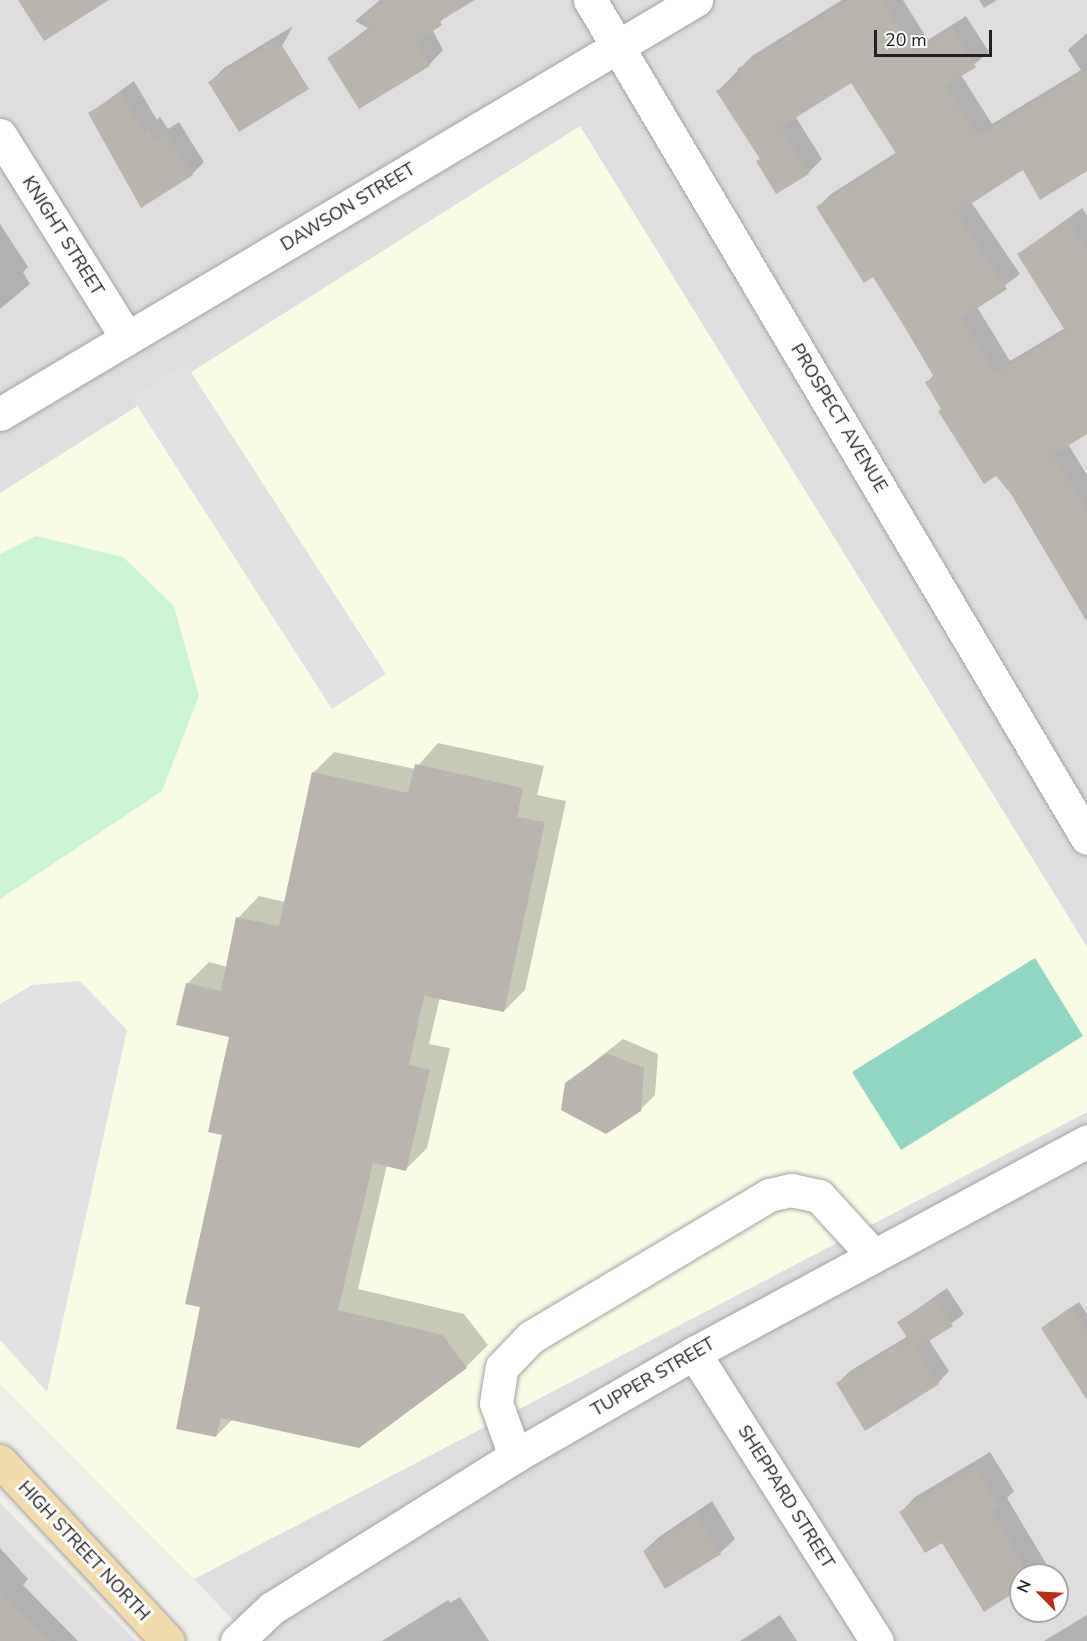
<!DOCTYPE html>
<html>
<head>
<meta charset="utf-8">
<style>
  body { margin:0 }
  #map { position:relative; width:1087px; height:1641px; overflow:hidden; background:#f0eee8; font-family:"Nunito Sans",sans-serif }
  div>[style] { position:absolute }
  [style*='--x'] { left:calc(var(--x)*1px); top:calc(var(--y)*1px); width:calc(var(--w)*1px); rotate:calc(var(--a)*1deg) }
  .residential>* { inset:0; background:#dedede }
  .education>* { inset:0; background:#f9fce5 }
  .park>* { inset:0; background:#cbf4d3 }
  .pitch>* { inset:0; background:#8fd6c3 }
  .parking>* { inset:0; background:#e1e1e1 }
  .shadow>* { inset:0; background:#0003 }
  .building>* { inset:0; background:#b9b4ae }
  .roads { filter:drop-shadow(0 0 2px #a2a2a2) drop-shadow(0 0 2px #a2a2a2) }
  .minor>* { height:33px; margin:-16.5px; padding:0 16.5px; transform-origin:16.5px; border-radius:16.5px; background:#fff }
  .major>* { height:33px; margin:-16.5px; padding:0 16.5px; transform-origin:16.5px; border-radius:16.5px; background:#f2dcab }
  span { translate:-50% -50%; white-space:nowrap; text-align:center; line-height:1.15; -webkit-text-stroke:6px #fff; paint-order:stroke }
  .street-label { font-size:18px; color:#212121 }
  .north { position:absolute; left:1009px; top:1563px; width:60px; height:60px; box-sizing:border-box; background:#fff; border:2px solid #a6a6a6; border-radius:50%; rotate:294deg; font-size:16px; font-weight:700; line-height:24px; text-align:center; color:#212121 }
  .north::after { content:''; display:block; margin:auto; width:21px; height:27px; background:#bb2b17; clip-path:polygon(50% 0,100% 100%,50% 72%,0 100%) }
  .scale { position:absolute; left:874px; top:30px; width:118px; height:27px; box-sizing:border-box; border:3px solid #212121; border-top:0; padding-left:8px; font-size:18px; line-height:21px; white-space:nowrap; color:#212121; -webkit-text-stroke:4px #fff; paint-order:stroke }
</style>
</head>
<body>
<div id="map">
  <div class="residential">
    <i style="clip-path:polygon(0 0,1087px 0,1087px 947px,586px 136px,0 500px)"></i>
    <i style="clip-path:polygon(evenodd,1087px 1112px,1087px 1641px,253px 1641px,194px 1579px,1087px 1112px,1021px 1575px,1057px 1575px,1057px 1611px,1021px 1611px,1021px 1575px)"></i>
    <i style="clip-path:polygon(0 1503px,136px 1641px,0 1641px)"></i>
  </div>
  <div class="education">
    <i style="clip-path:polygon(580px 126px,1087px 947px,1087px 1112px,194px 1579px,0 1384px,0 493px)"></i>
  </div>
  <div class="park">
    <i style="clip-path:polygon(36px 536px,123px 557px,174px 606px,199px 696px,162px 791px,0 899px,0 554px)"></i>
  </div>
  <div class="pitch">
    <i style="clip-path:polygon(1035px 958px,1083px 1036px,901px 1150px,852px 1072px)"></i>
  </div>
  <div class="parking">
    <i style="clip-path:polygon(185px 363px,386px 674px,332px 709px,132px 398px)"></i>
    <i style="clip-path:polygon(80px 981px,127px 1030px,47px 1392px,0 1340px,0 1004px,32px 985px)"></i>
  </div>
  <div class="shadow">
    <i style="clip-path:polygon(380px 0,465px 0,432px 29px,443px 50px,429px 65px,329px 58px,368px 28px,355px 21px)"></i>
    <i style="clip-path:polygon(842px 0,903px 0,928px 40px,966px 16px,989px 52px,961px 75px,992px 124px,1081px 70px,1068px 50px,1087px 33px,1087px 169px,1023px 168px,971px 202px,1020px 274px,977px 307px,1010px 361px,1065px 328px,1019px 254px,1082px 208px,1087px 215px,1087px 432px,1068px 444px,1087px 475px,1087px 617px,1012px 494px,942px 408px,927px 382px,935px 374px,873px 274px,818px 207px,831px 194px,897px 152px,852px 81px,795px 116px,822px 159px,808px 173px,776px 192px,761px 159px,718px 91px,752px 56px)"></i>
    <i style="clip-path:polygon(979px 0,997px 0,984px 8px)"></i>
    <i style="clip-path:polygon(293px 26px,248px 108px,210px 82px,224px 68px)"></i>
    <i style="clip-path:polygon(134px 81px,157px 120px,160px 117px,168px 129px,179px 122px,204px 162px,192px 174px,90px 113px)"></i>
    <i style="clip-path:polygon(0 224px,28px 267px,23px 272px,30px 284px,0 309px)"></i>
    <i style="clip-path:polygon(438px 743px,544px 766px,537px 795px,566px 801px,525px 990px,504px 1011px,440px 997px,429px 1044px,450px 1048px,427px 1148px,406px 1169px,387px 1165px,358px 1289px,464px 1314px,488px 1345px,466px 1367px,359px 1447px,233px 1419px,216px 1436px,202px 1306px,224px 1134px,230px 1035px,187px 984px,209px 962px,228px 967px,238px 918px,259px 896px,285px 902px,313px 773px,334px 752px,415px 769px)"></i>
    <i style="clip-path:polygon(623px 1039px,658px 1054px,655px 1095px,640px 1110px,567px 1083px)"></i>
    <i style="clip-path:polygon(947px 1288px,964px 1314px,929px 1340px,949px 1371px,938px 1383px,838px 1383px,850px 1371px,908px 1336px,899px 1322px)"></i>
    <i style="clip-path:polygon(1079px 1302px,1087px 1314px,1087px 1398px,1050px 1322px)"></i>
    <i style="clip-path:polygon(990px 1452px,1014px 1491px,1007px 1498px,1047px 1565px,1037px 1575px,1021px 1575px,1021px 1587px,901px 1512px,915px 1497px)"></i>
    <i style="clip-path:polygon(712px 1501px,735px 1539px,720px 1553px,644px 1551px,659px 1537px)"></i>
    <i style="clip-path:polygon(0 1548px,28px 1579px,23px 1585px,78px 1641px,0 1641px)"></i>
    <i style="clip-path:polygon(460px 1597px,489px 1641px,382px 1641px,448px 1600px,450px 1603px)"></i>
    <i style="clip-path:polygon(780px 1615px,797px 1641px,740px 1641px)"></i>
    <i style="clip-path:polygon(1087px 1615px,1087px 1641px,1044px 1641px)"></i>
  </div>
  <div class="building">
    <i style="clip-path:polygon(18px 0,109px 0,44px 41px)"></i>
    <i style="clip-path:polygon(387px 0,475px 0,440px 21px,442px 25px,417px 41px,430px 66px,359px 109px,327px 58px,370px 29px,362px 16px)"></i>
    <i style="clip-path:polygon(848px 0,882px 0,914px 53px,952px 28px,976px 67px,946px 86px,979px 136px,1087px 70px,1087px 171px,1040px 200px,1023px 170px,957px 213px,1007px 289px,962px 318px,996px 373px,1066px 332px,1017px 254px,1068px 220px,1087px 249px,1087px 434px,1053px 455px,1087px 509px,1087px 622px,1011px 494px,996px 476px,984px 484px,938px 411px,941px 409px,925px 382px,934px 377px,904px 326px,873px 277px,864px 283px,816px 207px,897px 155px,851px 83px,781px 127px,809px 174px,776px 194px,756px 161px,760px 159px,716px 91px,740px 76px,737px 69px)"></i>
    <i style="clip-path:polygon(278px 39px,309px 89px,239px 132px,208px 82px)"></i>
    <i style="clip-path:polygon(121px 93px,144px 131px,148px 128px,155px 141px,166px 133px,193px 175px,141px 208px,88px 113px)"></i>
    <i style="clip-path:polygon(415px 764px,523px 788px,517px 817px,545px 822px,504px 1012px,424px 996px,409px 1065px,430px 1070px,406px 1171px,373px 1163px,338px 1310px,443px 1335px,467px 1368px,359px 1448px,221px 1418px,216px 1437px,176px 1429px,200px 1307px,185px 1304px,222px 1135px,208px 1132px,229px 1037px,176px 1025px,186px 983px,221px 991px,236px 917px,279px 926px,312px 772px,408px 793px)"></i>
    <i style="clip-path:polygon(607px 1053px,644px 1068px,641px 1111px,606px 1134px,561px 1110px,565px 1083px)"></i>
    <i style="clip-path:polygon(935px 1298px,953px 1326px,916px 1349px,939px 1384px,865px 1431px,836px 1383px,908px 1339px,897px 1322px)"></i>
    <i style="clip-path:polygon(1071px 1307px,1087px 1332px,1087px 1400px,1041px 1328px)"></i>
    <i style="clip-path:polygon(975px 1465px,1000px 1507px,992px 1512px,1021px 1559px,1021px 1588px,984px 1612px,942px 1543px,925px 1553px,899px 1512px)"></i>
    <i style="clip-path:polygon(697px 1515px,721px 1554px,665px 1589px,643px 1551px)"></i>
    <i style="clip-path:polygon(0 1589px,51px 1641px,0 1641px)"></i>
  </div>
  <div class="roads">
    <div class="minor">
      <i style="--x:590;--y:0;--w:974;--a:59.33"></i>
      <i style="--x:0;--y:135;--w:239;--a:58"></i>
      <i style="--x:0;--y:414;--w:810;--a:-30.75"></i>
      <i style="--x:694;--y:1353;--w:341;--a:57.6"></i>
      <i style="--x:515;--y:1456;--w:56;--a:-109.7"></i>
      <i style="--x:496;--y:1403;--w:36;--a:-81"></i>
      <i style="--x:502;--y:1367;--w:42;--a:-46"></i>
      <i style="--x:531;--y:1337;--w:277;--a:-30.8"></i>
      <i style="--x:769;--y:1195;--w:23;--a:-13"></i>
      <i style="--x:791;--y:1190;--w:29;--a:12"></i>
      <i style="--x:819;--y:1196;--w:80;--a:47.5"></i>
      <i style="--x:237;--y:1641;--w:48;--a:-43.3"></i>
      <i style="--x:272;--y:1608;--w:287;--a:-32"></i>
      <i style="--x:515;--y:1456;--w:207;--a:-29.9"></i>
      <i style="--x:694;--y:1353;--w:447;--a:-28.3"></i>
    </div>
    <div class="major">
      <i style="--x:0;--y:1461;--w:246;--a:47"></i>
    </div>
  </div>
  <div class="street-label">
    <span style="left:348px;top:207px;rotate:-31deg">DAWSON STREET</span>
    <span style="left:63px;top:236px;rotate:58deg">KNIGHT STREET</span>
    <span style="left:839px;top:418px;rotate:59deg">PROSPECT AVENUE</span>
    <span style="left:653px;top:1377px;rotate:-30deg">TUPPER STREET</span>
    <span style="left:786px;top:1497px;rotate:58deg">SHEPPARD STREET</span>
    <span style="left:84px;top:1551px;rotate:47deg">HIGH STREET NORTH</span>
  </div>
  <div class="north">N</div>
  <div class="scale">20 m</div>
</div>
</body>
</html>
